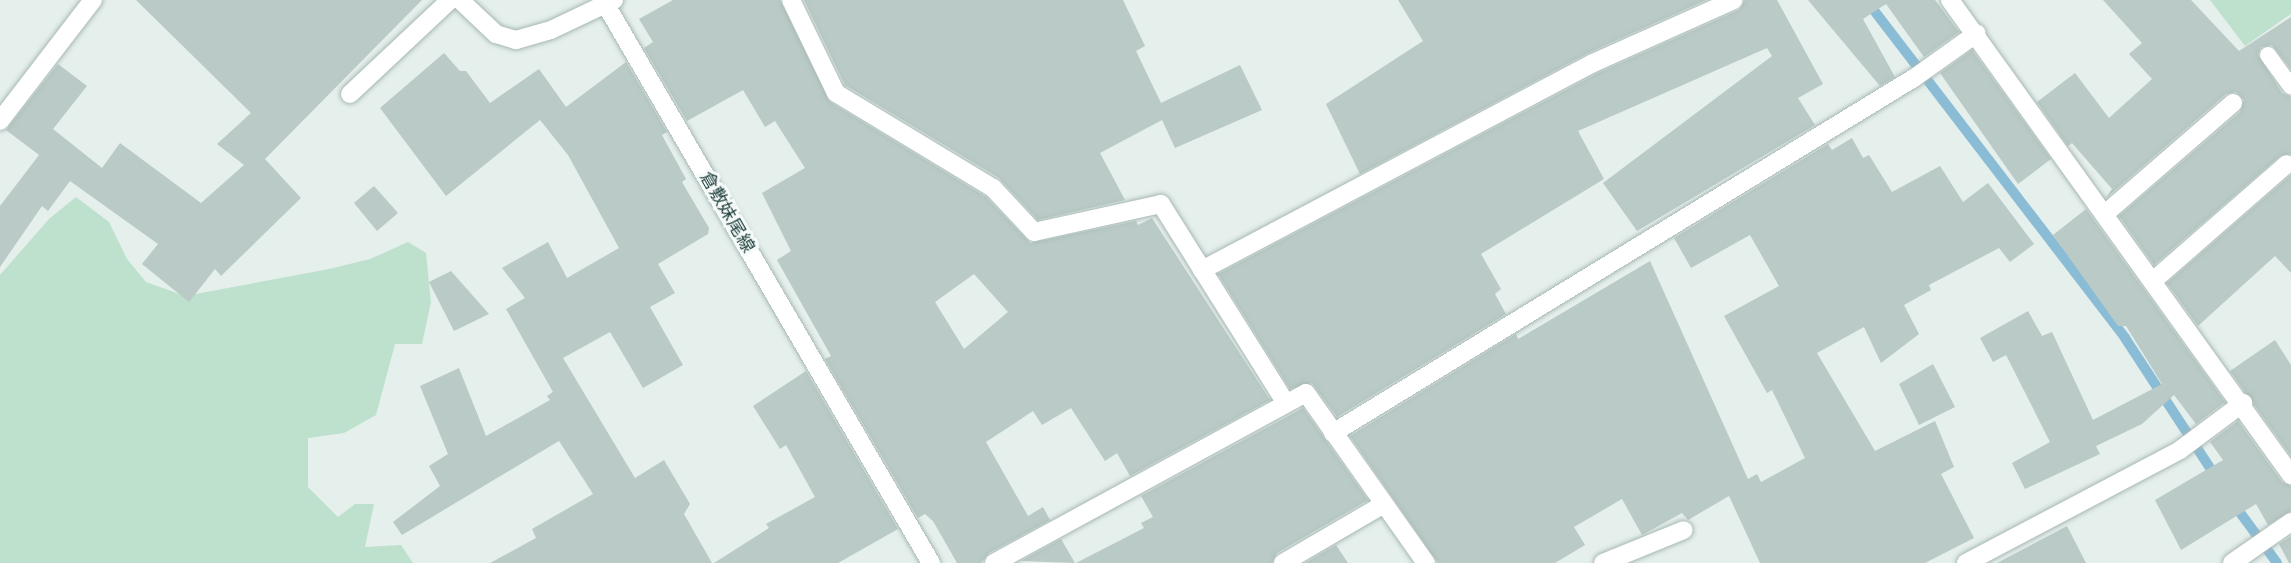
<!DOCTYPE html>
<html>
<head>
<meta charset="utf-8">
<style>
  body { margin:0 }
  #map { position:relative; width:2291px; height:563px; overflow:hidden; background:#e5efec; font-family:"Space Grotesk","Noto Sans JP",sans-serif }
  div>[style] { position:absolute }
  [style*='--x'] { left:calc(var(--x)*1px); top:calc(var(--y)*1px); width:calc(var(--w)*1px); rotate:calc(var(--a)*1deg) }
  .green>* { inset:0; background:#bde1cd }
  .stream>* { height:10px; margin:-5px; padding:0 5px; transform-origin:5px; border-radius:5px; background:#8abcd6 }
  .building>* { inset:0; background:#bacac6 }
  .roads { filter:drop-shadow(0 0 2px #a7b8b5) drop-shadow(0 0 2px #a7b8b5) }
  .service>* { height:16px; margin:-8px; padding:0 8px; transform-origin:8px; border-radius:8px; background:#fff }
  .minor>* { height:18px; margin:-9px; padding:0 9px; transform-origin:9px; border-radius:9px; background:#fff }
  .secondary>* { height:18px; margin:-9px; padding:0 9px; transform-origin:9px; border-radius:9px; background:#fff }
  span { translate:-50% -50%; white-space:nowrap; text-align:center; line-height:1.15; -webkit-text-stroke:6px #f6fbf9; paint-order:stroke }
  .street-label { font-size:18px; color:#224240 }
</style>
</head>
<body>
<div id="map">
  <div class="green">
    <i style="clip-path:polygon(2210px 0,2291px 0,2291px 14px,2245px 46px)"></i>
    <i style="clip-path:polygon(76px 197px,109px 222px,127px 259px,146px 282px,185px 296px,329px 269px,370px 259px,408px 242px,426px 253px,431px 302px,422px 344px,395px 344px,376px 415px,344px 433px,308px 438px,308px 487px,338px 517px,355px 504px,374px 504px,365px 547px,401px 545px,413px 563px,0 563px,0 275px,49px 219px)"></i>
  </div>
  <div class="stream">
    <i style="--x:1866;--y:0;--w:426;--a:52.5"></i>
    <i style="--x:2125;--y:338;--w:170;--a:56.8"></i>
    <i style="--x:2233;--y:503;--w:74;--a:53.7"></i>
  </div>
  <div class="building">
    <i style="clip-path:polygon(136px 0,422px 0,265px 159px,301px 198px,221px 276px,215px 269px,189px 302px,142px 264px,158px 244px,70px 181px,48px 211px,42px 206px,0 267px,0 206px,39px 155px,6px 130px,58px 64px,87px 86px,53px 129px,102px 168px,120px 143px,201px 203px,244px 165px,217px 144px,251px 113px)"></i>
    <i style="clip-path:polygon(evenodd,673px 0,780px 0,830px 102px,986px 197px,1030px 243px,1136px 221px,1138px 225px,1152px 218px,1270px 400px,1130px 476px,1117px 453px,1105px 461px,1071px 408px,1042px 425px,1033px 411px,986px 442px,1028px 516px,1043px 507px,1050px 520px,989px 553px,981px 563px,957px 563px,933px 521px,925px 514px,918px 518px,825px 359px,831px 356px,777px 260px,791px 251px,762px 193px,805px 168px,775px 121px,765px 127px,743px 90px,687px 121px,644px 48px,653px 42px,639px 19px,673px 0,974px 274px,1008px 312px,964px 349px,935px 302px,974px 274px)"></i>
    <i style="clip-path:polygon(804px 0,1123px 0,1145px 46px,1136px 51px,1161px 103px,1240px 65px,1262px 110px,1175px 148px,1162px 120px,1100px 153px,1125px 200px,1038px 220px,999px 178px,845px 85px)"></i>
    <i style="clip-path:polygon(1398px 0,1706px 0,1588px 53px,1360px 174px,1326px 104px,1423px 41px)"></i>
    <i style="clip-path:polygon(1745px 0,1777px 0,1823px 84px,1798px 98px,1815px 125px,1637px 231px,1603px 183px,1772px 56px,1767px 48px,1578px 131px,1604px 179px,1481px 254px,1501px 289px,1495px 294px,1506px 314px,1337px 417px,1312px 383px,1290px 389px,1218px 274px,1598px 73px,1739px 10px)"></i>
    <i style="clip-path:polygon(1808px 0,1935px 0,1959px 32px,1924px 57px,1886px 4px,1863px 19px,1895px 77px,1880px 86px)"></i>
    <i style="clip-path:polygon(2103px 0,2191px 0,2239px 51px,2291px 17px,2291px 69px,2272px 45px,2261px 47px,2258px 55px,2282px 93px,2291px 97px,2291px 154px,2280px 156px,2154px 265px,2119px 216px,2240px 112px,2244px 100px,2236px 92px,2226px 94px,2106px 198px,2112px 189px,2072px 143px,2068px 146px,2037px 102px,2075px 73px,2109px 118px,2152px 79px,2129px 54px,2142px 43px)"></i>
    <i style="clip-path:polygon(1972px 50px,2051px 159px,2018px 184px,1940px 73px)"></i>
    <i style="clip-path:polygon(444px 53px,460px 71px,466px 71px,490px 103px,539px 69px,566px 107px,626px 62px,667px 132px,662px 135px,686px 179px,682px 182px,709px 228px,708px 234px,658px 264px,675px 293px,650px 307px,683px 365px,643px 388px,610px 332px,563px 358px,635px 478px,664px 460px,690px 504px,684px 514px,712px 563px,490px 563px,536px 538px,532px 529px,593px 494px,559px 441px,402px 535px,393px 522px,440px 486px,429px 466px,448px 454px,420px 386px,459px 368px,486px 436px,550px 400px,547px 396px,553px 392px,506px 309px,525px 298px,502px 268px,548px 242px,567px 278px,619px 248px,568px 155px,540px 120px,446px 196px,380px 108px)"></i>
    <i style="clip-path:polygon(1852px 138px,1863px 158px,1869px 155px,1892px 192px,1940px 166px,1963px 202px,1988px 183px,2034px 244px,2010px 262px,1999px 248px,1929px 285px,1931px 290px,1904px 305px,1919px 334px,1881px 363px,1864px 327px,1817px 353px,1875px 451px,1935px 421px,1954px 467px,1941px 474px,1974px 538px,1925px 563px,1760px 563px,1729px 496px,1688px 520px,1682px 513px,1642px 535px,1622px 499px,1574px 527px,1585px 545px,1555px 563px,1438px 563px,1350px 436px,1516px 334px,1518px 339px,1650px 261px,1748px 479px,1757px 474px,1761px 482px,1805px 458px,1772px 390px,1767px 393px,1724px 316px,1779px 286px,1750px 235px,1691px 268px,1674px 238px,1828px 144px,1832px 150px)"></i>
    <i style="clip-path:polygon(2291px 175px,2291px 273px,2275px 256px,2198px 326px,2167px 283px)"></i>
    <i style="clip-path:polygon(374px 186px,398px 213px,377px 231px,354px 203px)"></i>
    <i style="clip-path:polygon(2086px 209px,2225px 402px,2196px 424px,2174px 395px,2142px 424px,2096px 446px,2100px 454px,2025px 489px,2012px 463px,2050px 442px,2006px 355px,1993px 362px,1980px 338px,2028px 311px,2042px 336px,2052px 332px,2093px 420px,2162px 384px,2126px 326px,2118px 326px,2053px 235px)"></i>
    <i style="clip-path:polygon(451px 271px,489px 314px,454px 331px,429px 282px)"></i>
    <i style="clip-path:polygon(2275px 340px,2291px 365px,2291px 456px,2230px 371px)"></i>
    <i style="clip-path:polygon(1933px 364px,1955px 407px,1919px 425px,1899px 384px)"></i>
    <i style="clip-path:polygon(806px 371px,898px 529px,838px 563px,714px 563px,769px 528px,766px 524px,815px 497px,786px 445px,780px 449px,753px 406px)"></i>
    <i style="clip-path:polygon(1303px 408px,1368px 500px,1277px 553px,1272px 563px,1076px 563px,1144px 528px,1141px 523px,1153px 517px,1141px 496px)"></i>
    <i style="clip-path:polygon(2238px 421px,2282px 482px,2291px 486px,2291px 511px,2268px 525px,2256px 504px,2181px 550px,2155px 500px,2223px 460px,2210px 442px)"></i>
    <i style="clip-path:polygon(2067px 526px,2086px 563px,1997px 563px)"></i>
    <i style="clip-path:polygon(2291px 536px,2291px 563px,2289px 563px,2279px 544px)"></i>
    <i style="clip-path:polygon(1061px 539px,1075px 563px,1021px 561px)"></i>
    <i style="clip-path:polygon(1336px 545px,1348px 563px,1305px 563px)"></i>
  </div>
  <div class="roads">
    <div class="service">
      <i style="--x:2268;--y:55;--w:39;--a:54"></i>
    </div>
    <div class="minor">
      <i style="--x:791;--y:0;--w:103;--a:64.2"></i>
      <i style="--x:836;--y:93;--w:184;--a:31.2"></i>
      <i style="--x:993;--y:188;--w:60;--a:47"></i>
      <i style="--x:1034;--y:232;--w:130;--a:-12.4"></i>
      <i style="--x:1161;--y:204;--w:234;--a:57.9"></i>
      <i style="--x:1950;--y:0;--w:585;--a:54.33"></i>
      <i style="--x:350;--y:94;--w:137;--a:-43.2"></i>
      <i style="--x:0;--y:121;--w:153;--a:-52.5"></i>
      <i style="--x:2106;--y:213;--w:168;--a:-40.9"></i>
      <i style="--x:1202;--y:270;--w:442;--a:-27.9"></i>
      <i style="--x:1593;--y:63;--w:154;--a:-24.1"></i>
      <i style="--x:2154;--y:280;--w:176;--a:-41.1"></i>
      <i style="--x:1333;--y:433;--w:681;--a:-31.43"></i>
      <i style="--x:1914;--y:78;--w:77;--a:-35.5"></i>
      <i style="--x:994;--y:563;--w:355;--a:-28.6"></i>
      <i style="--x:1306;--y:393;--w:208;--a:54.8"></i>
      <i style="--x:1283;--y:563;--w:117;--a:-30.3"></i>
      <i style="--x:1603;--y:563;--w:87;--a:-22.2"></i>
      <i style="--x:1966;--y:563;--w:242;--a:-27.8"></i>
      <i style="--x:2180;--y:450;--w:79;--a:-36.7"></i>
      <i style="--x:2232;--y:563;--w:72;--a:-34.8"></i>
    </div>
    <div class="secondary">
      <i style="--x:460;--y:0;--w:50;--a:43.4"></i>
      <i style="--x:496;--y:34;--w:21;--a:17"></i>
      <i style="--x:516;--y:40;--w:36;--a:-16"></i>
      <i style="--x:551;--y:30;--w:70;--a:-25.5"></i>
      <i style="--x:606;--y:5;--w:646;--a:59.78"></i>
    </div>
  </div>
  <div class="street-label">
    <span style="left:727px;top:212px;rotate:60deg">倉敷妹尾線</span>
  </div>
</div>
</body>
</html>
